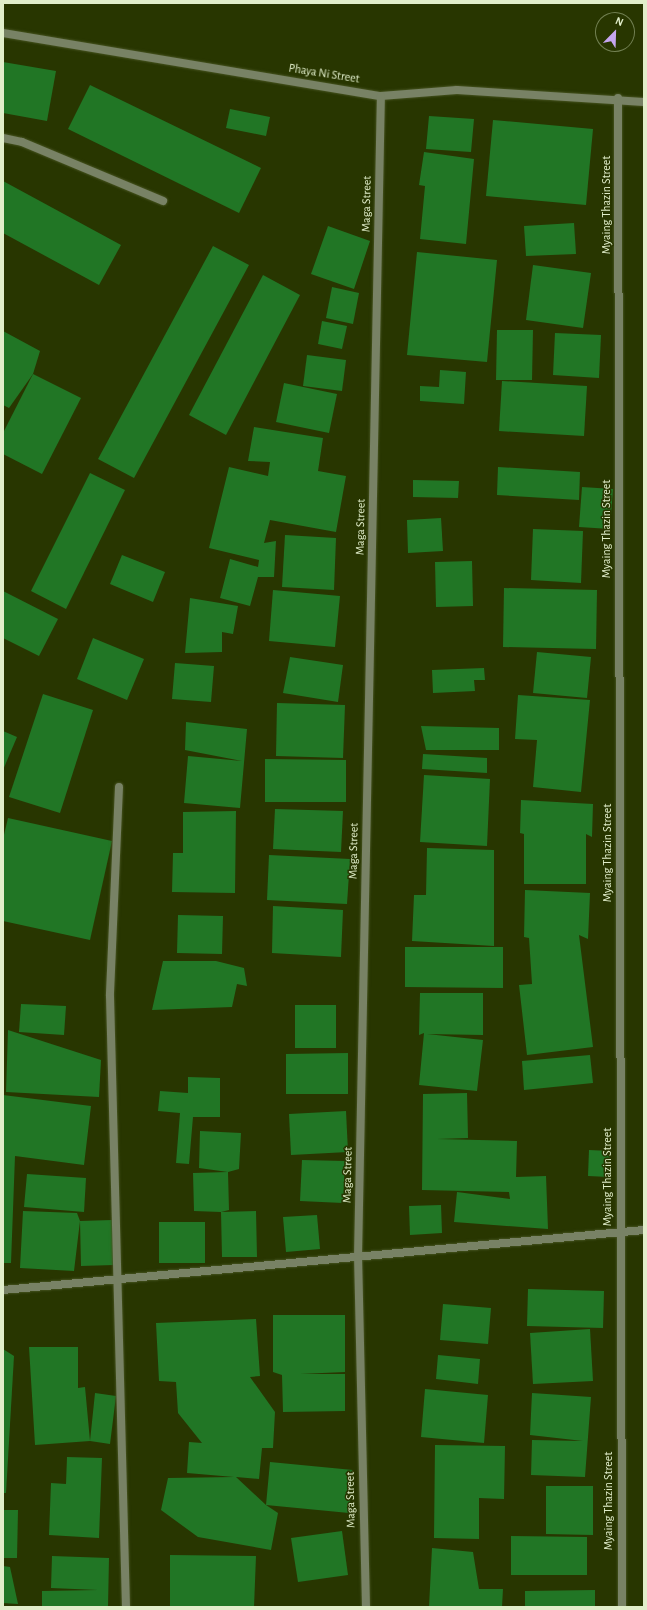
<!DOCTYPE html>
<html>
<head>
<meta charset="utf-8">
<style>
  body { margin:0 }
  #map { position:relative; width:647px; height:1610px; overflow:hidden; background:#283600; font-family:"Alegreya Sans",sans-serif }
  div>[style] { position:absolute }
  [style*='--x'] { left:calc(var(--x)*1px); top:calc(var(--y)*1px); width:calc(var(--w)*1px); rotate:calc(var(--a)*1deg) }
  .building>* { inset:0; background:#217625 }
  .roads { filter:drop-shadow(0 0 1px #465320) drop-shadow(0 0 1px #465320) }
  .lane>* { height:8px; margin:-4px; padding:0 4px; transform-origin:4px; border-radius:4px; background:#788265 }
  .street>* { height:8px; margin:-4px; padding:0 4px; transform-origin:4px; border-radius:4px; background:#788265 }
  span { translate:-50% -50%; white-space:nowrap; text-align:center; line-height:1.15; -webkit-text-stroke:3px #283600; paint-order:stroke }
  .street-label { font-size:12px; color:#e1eeca }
  .frame { position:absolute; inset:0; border:4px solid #e1eeca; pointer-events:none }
  .north { position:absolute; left:595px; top:12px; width:40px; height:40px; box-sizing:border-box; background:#283600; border:1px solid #728051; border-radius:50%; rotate:23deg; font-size:11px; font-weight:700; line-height:16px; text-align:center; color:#e1eeca }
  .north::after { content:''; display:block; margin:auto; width:14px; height:18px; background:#c6a6f0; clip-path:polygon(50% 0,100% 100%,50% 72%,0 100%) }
</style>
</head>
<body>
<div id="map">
  <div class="building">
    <i style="clip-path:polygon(3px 62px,56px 71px,47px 121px,3px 113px)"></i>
    <i style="clip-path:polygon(90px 85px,261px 168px,239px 213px,68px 129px)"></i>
    <i style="clip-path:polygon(230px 109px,270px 117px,266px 136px,226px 128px)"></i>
    <i style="clip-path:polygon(429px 116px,474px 119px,471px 152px,426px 149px)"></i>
    <i style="clip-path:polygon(493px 120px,593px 129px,586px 205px,486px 196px)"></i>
    <i style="clip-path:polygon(424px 152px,474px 159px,466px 244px,420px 239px,425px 186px,419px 185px)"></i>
    <i style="clip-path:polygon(3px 181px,121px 245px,99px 285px,3px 233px)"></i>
    <i style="clip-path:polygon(574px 223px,576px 254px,526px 256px,524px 226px)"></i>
    <i style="clip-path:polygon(328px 226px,370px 241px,354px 289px,311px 274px)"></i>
    <i style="clip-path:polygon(213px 246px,249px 265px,134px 478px,98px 459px)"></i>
    <i style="clip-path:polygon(417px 252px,497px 260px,487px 362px,407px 355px)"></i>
    <i style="clip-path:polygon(533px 265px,591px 273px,583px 328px,526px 320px)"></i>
    <i style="clip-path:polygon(263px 275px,300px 295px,226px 435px,189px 415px)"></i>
    <i style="clip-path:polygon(332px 287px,359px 293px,353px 324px,326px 318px)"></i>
    <i style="clip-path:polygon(322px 321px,347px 326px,342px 349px,318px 344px)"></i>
    <i style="clip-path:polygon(497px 330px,533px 330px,532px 380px,496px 380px)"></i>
    <i style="clip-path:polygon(3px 331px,40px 351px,33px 374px,9px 408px,3px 405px)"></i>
    <i style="clip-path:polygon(555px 333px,601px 335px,599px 378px,553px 375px)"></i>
    <i style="clip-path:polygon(307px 355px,346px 360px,342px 391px,303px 386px)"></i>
    <i style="clip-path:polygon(440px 370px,466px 372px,464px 404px,420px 401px,420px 386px,439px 387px)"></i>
    <i style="clip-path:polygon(33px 374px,81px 398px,42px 474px,3px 454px,3px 433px)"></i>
    <i style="clip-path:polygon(502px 381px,587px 386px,584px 436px,499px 431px)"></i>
    <i style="clip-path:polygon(284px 383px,337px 394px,329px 433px,276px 422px)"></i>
    <i style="clip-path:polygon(254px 427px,323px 438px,318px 471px,346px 476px,336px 532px,270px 520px,264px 543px,276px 541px,274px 577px,258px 577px,250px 606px,220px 598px,230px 559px,258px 567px,259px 560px,209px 548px,229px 467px,268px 476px,270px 462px,248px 461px)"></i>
    <i style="clip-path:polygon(498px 467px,580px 472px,579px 500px,497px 495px)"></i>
    <i style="clip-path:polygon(90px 473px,125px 490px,66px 609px,31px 591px)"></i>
    <i style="clip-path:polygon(413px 480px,459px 481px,458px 498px,413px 497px)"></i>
    <i style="clip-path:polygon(582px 487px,613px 489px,610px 529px,579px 527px)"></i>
    <i style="clip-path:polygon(441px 518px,443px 551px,408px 553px,407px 520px)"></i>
    <i style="clip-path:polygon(533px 529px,583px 531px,581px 583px,531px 580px)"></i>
    <i style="clip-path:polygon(285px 535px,336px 538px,334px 590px,282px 587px)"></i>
    <i style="clip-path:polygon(122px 555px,165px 572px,153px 602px,110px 584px)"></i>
    <i style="clip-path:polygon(472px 561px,473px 606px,436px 607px,435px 562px)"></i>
    <i style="clip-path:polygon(504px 588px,597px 590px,596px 649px,503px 647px)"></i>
    <i style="clip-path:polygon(273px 590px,340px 596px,335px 647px,269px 641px)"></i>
    <i style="clip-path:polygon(3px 591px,58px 619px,39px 656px,3px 638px)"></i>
    <i style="clip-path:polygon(190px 598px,238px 606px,233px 634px,222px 632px,222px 652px,185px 653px)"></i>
    <i style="clip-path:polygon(93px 638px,144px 659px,127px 700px,77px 679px)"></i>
    <i style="clip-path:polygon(537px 652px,591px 657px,587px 698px,533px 693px)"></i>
    <i style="clip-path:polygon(290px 657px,343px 665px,338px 702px,283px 693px)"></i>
    <i style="clip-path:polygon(175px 663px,214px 666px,211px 702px,172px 699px)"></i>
    <i style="clip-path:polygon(484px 668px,485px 680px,474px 680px,475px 691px,433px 693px,432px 670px)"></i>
    <i style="clip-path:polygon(43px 694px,93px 710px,60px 813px,9px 797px)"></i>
    <i style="clip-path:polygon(518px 695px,590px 700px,581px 792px,533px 787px,537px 740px,515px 739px)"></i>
    <i style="clip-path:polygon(277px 703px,345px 705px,343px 758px,276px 756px)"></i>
    <i style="clip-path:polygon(186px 722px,247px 729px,240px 808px,184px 803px,188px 756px,242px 761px,185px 750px)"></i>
    <i style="clip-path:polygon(421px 726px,499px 728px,499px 750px,426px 750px)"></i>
    <i style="clip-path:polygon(3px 731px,17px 737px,3px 770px)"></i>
    <i style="clip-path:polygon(423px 754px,487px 758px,487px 773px,422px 769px)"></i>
    <i style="clip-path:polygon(265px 759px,346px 760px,346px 802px,265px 802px)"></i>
    <i style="clip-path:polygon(424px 775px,490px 779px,487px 846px,420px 842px)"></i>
    <i style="clip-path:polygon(521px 800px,593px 804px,592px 837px,586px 834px,586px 884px,524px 884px,524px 834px,520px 833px)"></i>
    <i style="clip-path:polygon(275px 809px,343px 811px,341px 852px,273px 849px)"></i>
    <i style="clip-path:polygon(236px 811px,235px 893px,172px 892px,173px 853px,183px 853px,183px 812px)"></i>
    <i style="clip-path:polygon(8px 818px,112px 841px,90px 940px,3px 921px,3px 839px)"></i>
    <i style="clip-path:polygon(427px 848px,494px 850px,494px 946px,412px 941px,414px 895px,426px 895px)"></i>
    <i style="clip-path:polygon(269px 855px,350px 859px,347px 904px,267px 900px)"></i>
    <i style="clip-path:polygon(525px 890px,590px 893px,588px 939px,579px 935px,593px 1047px,527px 1055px,519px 985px,532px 984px,529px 938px,524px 937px)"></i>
    <i style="clip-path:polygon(273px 906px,343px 910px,341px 957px,272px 953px)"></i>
    <i style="clip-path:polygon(178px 915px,223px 916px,222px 954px,177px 953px)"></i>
    <i style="clip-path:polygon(405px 947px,503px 947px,503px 988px,405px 987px)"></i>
    <i style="clip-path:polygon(163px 961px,216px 961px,244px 968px,247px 986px,237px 984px,232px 1007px,152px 1010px)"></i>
    <i style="clip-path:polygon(420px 993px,483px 993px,483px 1035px,427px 1034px,483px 1040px,477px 1091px,419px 1085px,424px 1033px,419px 1035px)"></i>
    <i style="clip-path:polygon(21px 1004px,66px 1006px,64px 1035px,19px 1032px)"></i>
    <i style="clip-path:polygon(295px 1005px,336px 1005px,336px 1048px,295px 1048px)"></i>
    <i style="clip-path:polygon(8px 1030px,101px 1060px,99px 1097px,6px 1092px)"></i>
    <i style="clip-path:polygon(348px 1053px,348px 1094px,286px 1094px,286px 1054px)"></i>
    <i style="clip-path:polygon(590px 1055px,593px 1083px,524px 1090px,522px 1061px)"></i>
    <i style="clip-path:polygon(188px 1077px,220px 1078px,220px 1117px,193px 1117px,189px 1164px,176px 1163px,180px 1113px,158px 1111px,160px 1091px,188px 1093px)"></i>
    <i style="clip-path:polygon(467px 1093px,468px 1138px,437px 1139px,517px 1141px,516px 1177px,546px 1176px,548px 1229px,454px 1222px,457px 1192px,510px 1199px,509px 1192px,422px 1190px,423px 1094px)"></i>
    <i style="clip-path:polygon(3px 1095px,91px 1106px,84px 1165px,15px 1156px,11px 1263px,3px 1263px)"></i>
    <i style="clip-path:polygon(346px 1111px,348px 1152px,291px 1155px,289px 1114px)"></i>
    <i style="clip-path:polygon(200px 1131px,241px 1133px,239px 1169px,228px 1172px,229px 1210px,221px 1212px,256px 1211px,257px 1257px,222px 1257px,221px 1212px,194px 1211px,193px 1173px,228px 1172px,199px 1168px)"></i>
    <i style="clip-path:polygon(589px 1150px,610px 1151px,609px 1177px,588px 1176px)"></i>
    <i style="clip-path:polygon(302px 1160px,345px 1161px,343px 1203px,300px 1201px)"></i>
    <i style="clip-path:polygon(27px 1174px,86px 1178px,84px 1212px,24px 1207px)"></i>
    <i style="clip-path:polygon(441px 1205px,442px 1233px,410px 1235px,409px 1206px)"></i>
    <i style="clip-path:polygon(23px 1211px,77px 1213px,80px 1221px,112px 1220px,114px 1265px,81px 1266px,80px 1221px,74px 1271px,20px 1268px)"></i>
    <i style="clip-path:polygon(317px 1215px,320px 1249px,286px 1252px,283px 1217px)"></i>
    <i style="clip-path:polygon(159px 1222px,205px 1222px,205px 1263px,159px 1263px)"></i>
    <i style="clip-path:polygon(528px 1289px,604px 1291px,603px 1328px,527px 1326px)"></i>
    <i style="clip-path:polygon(443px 1304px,491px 1308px,488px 1344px,440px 1340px)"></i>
    <i style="clip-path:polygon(273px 1315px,345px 1315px,345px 1372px,300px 1374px,345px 1374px,345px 1411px,283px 1412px,282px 1375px,273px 1372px)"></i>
    <i style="clip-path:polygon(256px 1319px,260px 1376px,250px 1377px,275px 1412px,273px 1448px,262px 1448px,259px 1479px,236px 1477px,266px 1505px,270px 1462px,353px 1470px,349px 1513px,266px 1505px,278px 1513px,271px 1550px,198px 1537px,161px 1510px,168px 1478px,234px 1477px,187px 1473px,189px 1442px,202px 1443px,178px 1413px,176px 1382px,159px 1381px,156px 1323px)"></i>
    <i style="clip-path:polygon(590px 1329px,593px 1381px,533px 1384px,530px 1333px)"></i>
    <i style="clip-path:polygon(29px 1347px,78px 1347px,78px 1388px,85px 1387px,90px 1441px,95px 1393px,116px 1396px,110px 1444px,90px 1441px,35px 1445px)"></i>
    <i style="clip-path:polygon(3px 1349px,14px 1356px,6px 1493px,3px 1493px)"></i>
    <i style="clip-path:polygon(438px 1355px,480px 1359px,478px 1384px,436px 1379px)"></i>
    <i style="clip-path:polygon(425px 1389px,488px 1395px,484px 1443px,421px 1437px)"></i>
    <i style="clip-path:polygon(532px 1393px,591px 1397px,585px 1477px,531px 1475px,532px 1440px,583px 1441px,530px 1435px)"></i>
    <i style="clip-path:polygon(435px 1445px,505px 1446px,504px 1499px,479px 1498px,479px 1539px,434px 1538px)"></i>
    <i style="clip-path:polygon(67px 1457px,102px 1458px,99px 1538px,49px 1535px,51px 1483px,66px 1484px)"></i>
    <i style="clip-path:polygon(546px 1486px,593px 1486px,593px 1535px,546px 1534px)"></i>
    <i style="clip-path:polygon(3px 1510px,18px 1510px,17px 1558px,3px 1558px)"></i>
    <i style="clip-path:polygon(342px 1531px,348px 1575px,298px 1582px,291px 1538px)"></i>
    <i style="clip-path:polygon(511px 1536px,587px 1537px,587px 1575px,511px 1575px)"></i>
    <i style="clip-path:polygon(432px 1548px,473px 1552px,479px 1589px,503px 1589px,502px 1607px,429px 1607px)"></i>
    <i style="clip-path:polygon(170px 1555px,256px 1556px,254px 1607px,170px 1607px)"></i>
    <i style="clip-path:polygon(52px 1556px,109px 1558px,108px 1607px,42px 1607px,42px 1591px,98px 1590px,51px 1588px)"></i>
    <i style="clip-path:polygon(3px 1566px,10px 1567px,18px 1604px,3px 1603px)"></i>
    <i style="clip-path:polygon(595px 1590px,595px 1607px,525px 1607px,525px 1591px)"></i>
  </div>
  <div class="roads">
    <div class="lane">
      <i style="--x:3;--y:138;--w:19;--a:12"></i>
      <i style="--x:22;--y:142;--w:153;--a:22.7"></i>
    </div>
    <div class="street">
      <i style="--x:3;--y:33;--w:383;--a:9.5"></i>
      <i style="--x:381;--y:96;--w:76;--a:-4.5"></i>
      <i style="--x:457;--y:90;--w:187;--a:3.7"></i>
      <i style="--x:618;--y:98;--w:1509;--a:89.85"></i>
      <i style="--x:119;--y:787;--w:209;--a:92.5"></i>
      <i style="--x:110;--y:996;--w:611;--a:88.5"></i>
      <i style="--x:3;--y:1290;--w:644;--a:-5.35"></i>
      <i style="--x:366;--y:1607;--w:350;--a:-91.3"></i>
      <i style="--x:358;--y:1257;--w:1161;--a:-88.87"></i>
    </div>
  </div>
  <div class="street-label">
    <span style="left:324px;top:74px;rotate:9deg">Phaya Ni Street</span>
    <span style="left:367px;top:204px;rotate:-89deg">Maga Street</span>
    <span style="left:607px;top:205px;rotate:-90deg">Myaing Thazin Street</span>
    <span style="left:361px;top:527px;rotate:-89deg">Maga Street</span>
    <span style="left:607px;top:529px;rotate:-90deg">Myaing Thazin Street</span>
    <span style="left:354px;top:851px;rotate:-89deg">Maga Street</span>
    <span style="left:608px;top:853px;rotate:-90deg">Myaing Thazin Street</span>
    <span style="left:348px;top:1175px;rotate:-89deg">Maga Street</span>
    <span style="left:608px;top:1177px;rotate:-90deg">Myaing Thazin Street</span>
    <span style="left:351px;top:1500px;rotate:-91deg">Maga Street</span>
    <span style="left:609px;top:1501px;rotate:-90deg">Myaing Thazin Street</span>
  </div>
  <div class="frame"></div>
  <div class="north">N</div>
</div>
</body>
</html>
